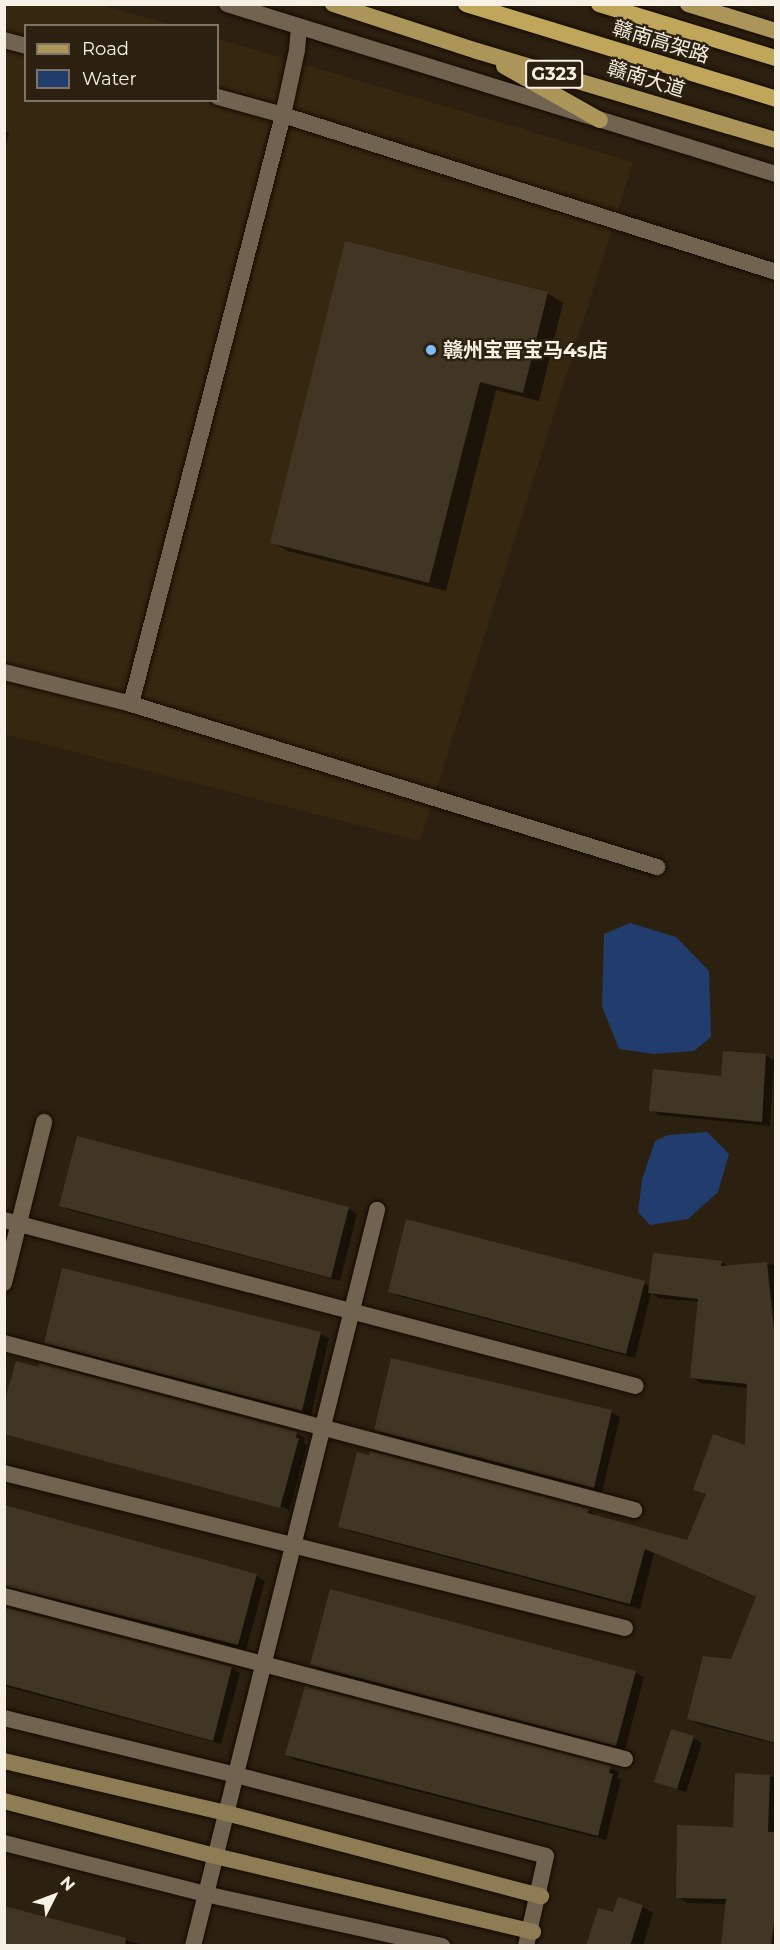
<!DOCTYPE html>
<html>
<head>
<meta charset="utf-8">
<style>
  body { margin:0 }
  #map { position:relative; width:780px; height:1950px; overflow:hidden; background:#2c2110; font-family:Montserrat,"Noto Sans SC",sans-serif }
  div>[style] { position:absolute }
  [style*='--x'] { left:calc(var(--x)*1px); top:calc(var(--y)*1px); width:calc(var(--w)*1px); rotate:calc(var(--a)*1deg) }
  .built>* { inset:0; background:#362710 }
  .water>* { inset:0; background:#203d6e }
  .shadow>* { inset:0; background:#0007 }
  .building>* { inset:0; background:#413624 }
  .roads { filter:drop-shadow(0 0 2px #140a00) drop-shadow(0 0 2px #140a00) }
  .service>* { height:16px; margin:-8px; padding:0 8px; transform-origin:8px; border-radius:8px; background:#706350 }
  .minor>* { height:16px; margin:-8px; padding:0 8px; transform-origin:8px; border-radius:8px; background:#706350 }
  .tertiary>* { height:16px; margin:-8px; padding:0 8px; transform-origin:8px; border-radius:8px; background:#706350 }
  .secondary>* { height:16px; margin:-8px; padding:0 8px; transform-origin:8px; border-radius:8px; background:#8e7c54 }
  .primary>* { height:16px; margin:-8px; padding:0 8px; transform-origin:8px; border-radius:8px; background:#ab9558 }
  .trunk>* { height:16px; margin:-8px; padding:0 8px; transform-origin:8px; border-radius:8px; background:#bfa65a }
  .dots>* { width:16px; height:16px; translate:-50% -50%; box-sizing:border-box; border:3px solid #2c2110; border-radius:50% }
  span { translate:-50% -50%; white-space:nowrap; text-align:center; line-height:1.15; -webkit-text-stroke:4.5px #2c2110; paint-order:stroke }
  .shield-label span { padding:2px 4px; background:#2c2110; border:2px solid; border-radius:4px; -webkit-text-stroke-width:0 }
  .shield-label { font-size:18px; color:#f7f0e5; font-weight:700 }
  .street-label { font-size:20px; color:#f7f0e5 }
  .poi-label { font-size:20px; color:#f7f0e5; font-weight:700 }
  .left { translate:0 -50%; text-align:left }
  .frame { position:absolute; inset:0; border:6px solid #f7f0e5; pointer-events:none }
  .legend { position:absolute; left:24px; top:24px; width:195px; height:78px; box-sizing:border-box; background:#2c2110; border:2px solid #7d7465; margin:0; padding:8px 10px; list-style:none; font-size:18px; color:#f7f0e5 }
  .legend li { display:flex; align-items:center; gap:12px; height:30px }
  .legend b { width:30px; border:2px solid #7d7465 }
  .north { position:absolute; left:24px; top:1866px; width:60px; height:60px; -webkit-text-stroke:4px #2c2110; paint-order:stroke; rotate:48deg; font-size:16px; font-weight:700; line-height:24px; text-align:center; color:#f7f0e5 }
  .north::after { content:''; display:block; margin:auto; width:21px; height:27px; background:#f7f0e5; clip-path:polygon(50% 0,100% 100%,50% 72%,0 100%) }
</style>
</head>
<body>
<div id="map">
  <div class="built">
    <i style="clip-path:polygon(4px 5px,101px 5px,172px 25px,26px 26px,26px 100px,218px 100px,218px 39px,633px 162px,420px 841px,5px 734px)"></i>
  </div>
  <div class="water">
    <i style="clip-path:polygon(630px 923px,676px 937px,709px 971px,711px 1037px,694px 1051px,654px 1054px,619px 1049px,602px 1006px,604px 934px)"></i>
    <i style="clip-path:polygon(707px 1132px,729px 1154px,718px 1192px,688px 1219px,650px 1225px,638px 1212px,642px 1180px,655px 1141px,668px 1135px)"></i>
  </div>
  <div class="shadow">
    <i style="clip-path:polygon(4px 130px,9px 133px,4px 152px)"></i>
    <i style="clip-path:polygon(547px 293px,563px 303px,539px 401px,496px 390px,446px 591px,288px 551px,271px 542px)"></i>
    <i style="clip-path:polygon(765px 1055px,774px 1060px,770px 1126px,659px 1115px,651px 1110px)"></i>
    <i style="clip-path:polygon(78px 1138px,349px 1209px,357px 1214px,340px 1281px,69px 1210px,60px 1205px)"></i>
    <i style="clip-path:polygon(721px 1262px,730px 1267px,776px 1264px,776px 1744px,698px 1724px,688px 1718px,732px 1661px,757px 1598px,654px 1553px,640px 1609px,349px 1531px,339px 1526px,588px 1510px,598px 1516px,688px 1541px,707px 1495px,695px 1489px,746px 1447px,749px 1388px,701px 1383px,691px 1377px,699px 1302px,659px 1298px,651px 1293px,635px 1358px,398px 1296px,390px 1291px,644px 1283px,650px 1286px)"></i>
    <i style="clip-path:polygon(63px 1270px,321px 1334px,329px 1338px,311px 1415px,54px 1347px,45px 1342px)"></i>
    <i style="clip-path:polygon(39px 1369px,296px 1433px,305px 1438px,304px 1443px,307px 1445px,289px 1512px,288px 1509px,6px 1432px,6px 1435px,4px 1409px)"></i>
    <i style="clip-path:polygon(611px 1412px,620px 1417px,602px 1492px,385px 1435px,376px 1430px)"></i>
    <i style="clip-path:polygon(4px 1507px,257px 1576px,265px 1581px,246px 1650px,17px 1590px,10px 1590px,4px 1596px)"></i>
    <i style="clip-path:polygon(4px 1608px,231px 1668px,240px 1673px,221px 1744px,4px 1686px)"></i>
    <i style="clip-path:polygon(312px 1665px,635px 1672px,644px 1677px,625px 1750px,320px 1670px)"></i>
    <i style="clip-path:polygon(693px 1738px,702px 1743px,686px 1793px,656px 1781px)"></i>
    <i style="clip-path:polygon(286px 1755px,610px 1768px,619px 1772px,617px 1778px,621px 1780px,606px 1840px,295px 1760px)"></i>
    <i style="clip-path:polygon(737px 1775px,776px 1777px,776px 1946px,722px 1946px,727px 1904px,688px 1903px,677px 1897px,734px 1828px)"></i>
    <i style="clip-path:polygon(642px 1906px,653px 1913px,643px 1946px,588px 1946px,614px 1914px)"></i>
    <i style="clip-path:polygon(4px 1907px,148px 1946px,4px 1946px)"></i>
  </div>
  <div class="building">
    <i style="clip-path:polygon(345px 241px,548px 292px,523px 393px,480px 382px,429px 583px,270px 543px)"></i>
    <i style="clip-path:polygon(723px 1051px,766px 1054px,762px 1122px,649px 1111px,653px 1069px,721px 1076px)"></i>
    <i style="clip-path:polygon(77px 1136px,349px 1207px,331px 1278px,59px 1206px)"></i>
    <i style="clip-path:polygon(406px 1219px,645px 1281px,626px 1354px,388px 1292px)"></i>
    <i style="clip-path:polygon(653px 1253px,722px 1261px,721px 1266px,767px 1262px,776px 1348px,776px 1743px,687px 1719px,703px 1656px,731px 1659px,756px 1597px,645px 1549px,630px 1604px,338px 1527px,357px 1452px,369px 1455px,370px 1451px,589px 1509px,588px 1513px,687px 1540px,706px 1494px,693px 1490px,713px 1434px,745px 1445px,747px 1384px,690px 1378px,698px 1299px,648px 1293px)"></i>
    <i style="clip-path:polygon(62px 1268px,321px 1332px,302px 1411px,44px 1343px)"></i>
    <i style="clip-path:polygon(391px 1358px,612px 1410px,594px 1488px,374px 1430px)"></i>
    <i style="clip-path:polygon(16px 1361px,38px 1367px,39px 1363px,297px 1432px,296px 1438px,299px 1438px,280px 1508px,4px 1434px,4px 1403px)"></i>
    <i style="clip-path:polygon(4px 1505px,257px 1574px,238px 1645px,4px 1586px)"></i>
    <i style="clip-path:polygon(330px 1589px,636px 1671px,616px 1746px,310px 1665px)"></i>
    <i style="clip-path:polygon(4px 1607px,232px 1667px,213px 1741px,4px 1684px)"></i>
    <i style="clip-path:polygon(305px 1686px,611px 1766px,609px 1773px,613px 1774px,598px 1836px,285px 1755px)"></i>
    <i style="clip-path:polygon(671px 1729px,694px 1736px,677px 1789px,654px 1782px)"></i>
    <i style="clip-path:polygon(735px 1773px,770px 1775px,768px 1832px,776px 1832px,776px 1908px,771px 1946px,721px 1946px,726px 1899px,676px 1898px,677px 1825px,733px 1827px)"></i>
    <i style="clip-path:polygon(618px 1897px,643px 1905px,630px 1946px,586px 1946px,598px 1908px,613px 1912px)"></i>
    <i style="clip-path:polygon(4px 1906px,126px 1938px,125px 1946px,4px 1946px)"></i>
  </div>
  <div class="roads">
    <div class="service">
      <i style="--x:4;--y:1220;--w:653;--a:14.72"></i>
      <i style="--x:4;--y:1343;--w:652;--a:14.85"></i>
      <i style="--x:4;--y:1473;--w:640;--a:14.01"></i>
      <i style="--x:4;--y:1596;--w:642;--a:14.71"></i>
    </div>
    <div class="minor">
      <i style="--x:4;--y:40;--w:23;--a:15"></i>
      <i style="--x:218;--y:97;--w:67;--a:15.5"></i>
      <i style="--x:283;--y:115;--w:517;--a:17.66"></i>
      <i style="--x:4;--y:672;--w:131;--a:14.1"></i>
      <i style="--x:131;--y:704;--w:551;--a:17.22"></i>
      <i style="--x:131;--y:704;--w:608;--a:-75.53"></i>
      <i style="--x:283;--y:115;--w:66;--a:-77.8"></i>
      <i style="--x:297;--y:50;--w:23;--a:-85"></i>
      <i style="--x:4;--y:1283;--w:166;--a:-76"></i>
      <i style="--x:193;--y:1946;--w:759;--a:-75.96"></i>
    </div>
    <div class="tertiary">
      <i style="--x:227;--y:4;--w:575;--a:17.21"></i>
      <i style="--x:4;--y:1718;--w:239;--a:13.8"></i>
      <i style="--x:236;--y:1775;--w:320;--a:14.6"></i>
      <i style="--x:546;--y:1856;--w:92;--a:102.5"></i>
      <i style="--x:4;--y:1843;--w:207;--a:14.2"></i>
      <i style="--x:205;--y:1894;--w:243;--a:12.4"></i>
    </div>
    <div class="secondary">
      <i style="--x:4;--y:1761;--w:228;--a:13.2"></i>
      <i style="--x:226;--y:1813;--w:326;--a:14.8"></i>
      <i style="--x:4;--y:1801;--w:218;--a:14.6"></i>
      <i style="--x:215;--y:1856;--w:327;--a:13.4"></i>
    </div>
    <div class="primary">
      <i style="--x:333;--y:4;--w:151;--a:18.1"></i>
      <i style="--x:477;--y:51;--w:312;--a:16.6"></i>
      <i style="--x:688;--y:4;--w:92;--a:17.1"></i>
      <i style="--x:504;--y:66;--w:110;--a:29.4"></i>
    </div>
    <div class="trunk">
      <i style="--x:466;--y:4;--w:324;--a:17"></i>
      <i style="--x:599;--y:4;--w:185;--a:17"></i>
    </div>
  </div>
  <div class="dots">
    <i style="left:431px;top:350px;background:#81bdfa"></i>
  </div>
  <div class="shield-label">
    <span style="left:554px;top:74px">G323</span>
  </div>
  <div class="street-label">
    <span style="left:661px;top:42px;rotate:17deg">赣南高架路</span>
    <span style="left:646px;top:79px;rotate:17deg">赣南大道</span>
  </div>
  <div class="poi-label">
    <span class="left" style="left:443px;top:350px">赣州宝晋宝马4s店</span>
  </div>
  <div class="frame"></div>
  <ul class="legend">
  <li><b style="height:8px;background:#ab9558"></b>Road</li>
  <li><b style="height:16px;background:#203d6e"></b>Water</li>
  </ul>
  <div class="north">N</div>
</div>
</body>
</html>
